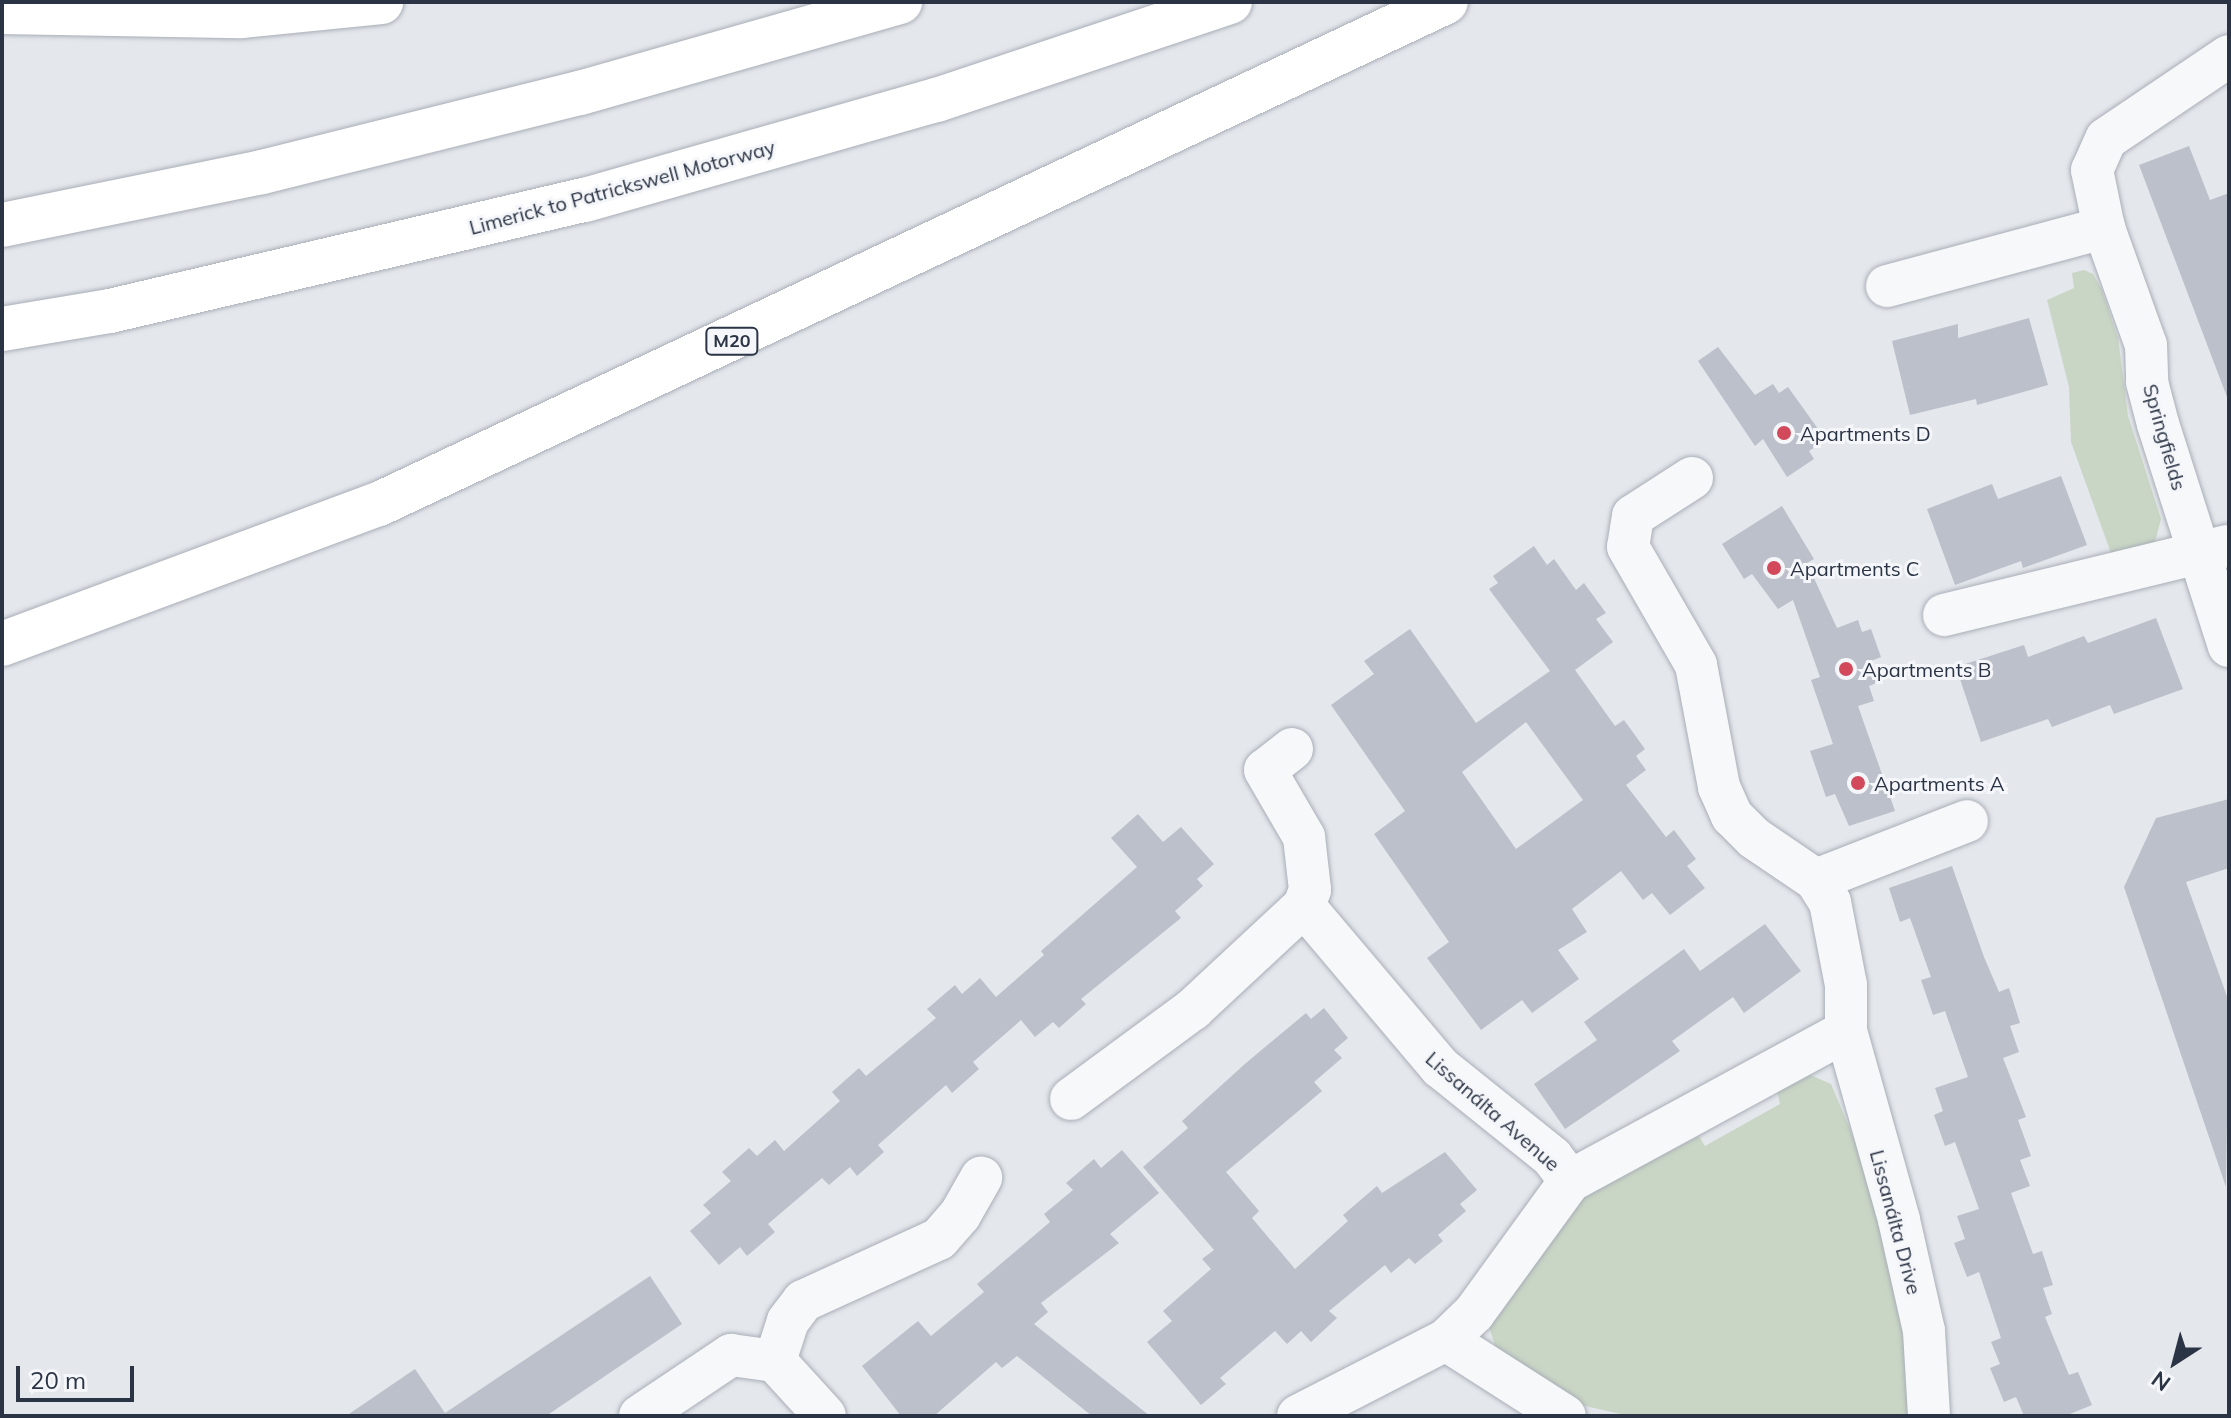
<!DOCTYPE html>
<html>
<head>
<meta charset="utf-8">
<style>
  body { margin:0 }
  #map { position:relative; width:2231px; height:1418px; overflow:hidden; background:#e4e7ec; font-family:Mulish,sans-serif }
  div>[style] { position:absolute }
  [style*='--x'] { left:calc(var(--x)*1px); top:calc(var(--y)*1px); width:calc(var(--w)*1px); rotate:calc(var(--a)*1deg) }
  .green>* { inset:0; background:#c9d6c5 }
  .building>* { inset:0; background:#bbc0ca }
  .roads { filter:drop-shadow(0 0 2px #a9aeb7) drop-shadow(0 0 2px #a9aeb7) }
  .minor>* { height:42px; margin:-21px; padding:0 21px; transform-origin:21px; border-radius:21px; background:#f7f8fa }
  .highway>* { height:44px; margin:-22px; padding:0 22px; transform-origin:22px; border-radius:22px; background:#fff }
  .dots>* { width:22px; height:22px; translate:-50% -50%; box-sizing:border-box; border:4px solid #f4f6f9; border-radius:50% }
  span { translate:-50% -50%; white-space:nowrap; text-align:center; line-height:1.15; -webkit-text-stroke:6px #f4f6f9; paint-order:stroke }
  .shield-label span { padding:2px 6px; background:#f4f6f9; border:2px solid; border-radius:6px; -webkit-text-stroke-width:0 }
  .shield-label { font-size:18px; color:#2b3445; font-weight:700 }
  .street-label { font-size:20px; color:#2b3445 }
  .poi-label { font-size:20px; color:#2b3445 }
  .left { translate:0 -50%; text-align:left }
  .frame { position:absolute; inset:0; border:4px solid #2b3445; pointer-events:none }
  .north { position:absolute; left:2135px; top:1322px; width:80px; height:80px; -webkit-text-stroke:6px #f4f6f9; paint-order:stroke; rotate:216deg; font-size:22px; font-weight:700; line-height:32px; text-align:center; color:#2b3445 }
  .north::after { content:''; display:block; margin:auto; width:28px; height:36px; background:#2b3445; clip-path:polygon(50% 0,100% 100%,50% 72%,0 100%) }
  .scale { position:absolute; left:16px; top:1366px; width:118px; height:36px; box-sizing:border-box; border:4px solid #2b3445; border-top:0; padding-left:10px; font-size:24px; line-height:28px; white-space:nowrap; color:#2b3445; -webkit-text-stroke:6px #f4f6f9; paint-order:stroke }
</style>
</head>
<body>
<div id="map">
  <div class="green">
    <i style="clip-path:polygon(2084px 270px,2093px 274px,2102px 290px,2118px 338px,2128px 416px,2161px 519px,2154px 546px,2112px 556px,2071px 442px,2069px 387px,2047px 300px,2074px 288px,2072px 273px)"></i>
    <i style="clip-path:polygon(1806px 1073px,1831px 1084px,1874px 1186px,1906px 1346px,1909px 1416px,1630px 1416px,1576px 1404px,1498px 1354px,1489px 1327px,1581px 1197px,1699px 1136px,1705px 1146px,1780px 1104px,1777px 1090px)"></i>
  </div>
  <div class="building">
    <i style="clip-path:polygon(2189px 146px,2210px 200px,2229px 193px,2227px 397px,2139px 165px)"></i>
    <i style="clip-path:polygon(2029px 318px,2048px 385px,1977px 405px,1976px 399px,1910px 415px,1892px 341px,1958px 324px,1958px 338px)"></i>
    <i style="clip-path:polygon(1718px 347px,1755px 395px,1773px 384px,1779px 393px,1788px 387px,1826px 440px,1809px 451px,1814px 459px,1787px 477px,1763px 439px,1755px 446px,1698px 361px)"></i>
    <i style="clip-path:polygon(2061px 476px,2087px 545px,2023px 568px,2021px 561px,1955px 585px,1927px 509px,1992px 484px,1998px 499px)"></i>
    <i style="clip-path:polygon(1782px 506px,1814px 559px,1807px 563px,1837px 628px,1858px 620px,1862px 632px,1871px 629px,1881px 657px,1871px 661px,1879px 682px,1869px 686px,1874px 701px,1858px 706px,1895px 811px,1849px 826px,1835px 794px,1826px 797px,1810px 751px,1833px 744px,1811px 680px,1820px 677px,1793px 600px,1778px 609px,1752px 574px,1744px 579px,1722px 544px)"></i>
    <i style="clip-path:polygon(evenodd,1534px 546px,1547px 565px,1554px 559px,1576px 590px,1584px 583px,1606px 613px,1596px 619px,1613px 642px,1575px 670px,1615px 726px,1624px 720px,1645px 749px,1636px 756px,1646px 770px,1626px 785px,1666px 837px,1674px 830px,1696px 859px,1687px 866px,1705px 888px,1670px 915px,1652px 893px,1643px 900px,1621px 871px,1572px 909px,1587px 932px,1558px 950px,1579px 979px,1532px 1013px,1522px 1000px,1481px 1030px,1427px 958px,1449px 942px,1374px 834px,1405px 811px,1331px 705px,1374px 674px,1364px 661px,1410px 629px,1476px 723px,1550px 671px,1489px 589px,1498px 583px,1493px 576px,1534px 546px,1526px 722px,1583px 800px,1516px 849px,1462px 772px,1526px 722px)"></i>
    <i style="clip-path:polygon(2156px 618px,2183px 689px,2114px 714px,2110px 705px,2052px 727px,2048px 719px,1981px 742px,1956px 667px,2024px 645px,2028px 657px,2084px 636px,2088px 643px)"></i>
    <i style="clip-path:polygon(2229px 799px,2229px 868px,2186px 882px,2229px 1002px,2226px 1187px,2124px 887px,2156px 818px)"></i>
    <i style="clip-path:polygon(1138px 814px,1163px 842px,1181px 827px,1214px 864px,1197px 879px,1203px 886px,1175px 911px,1181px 918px,1081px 999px,1086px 1004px,1059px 1028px,1053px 1022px,1035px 1037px,1021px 1020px,973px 1062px,979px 1069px,952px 1093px,946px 1085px,878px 1145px,884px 1152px,857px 1176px,850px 1167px,829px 1185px,822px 1178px,768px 1224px,775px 1232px,747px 1256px,740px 1247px,719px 1265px,690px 1231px,711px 1213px,703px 1205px,731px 1181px,722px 1172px,749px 1148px,757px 1156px,775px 1140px,784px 1151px,840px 1101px,832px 1092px,859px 1068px,866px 1076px,936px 1018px,927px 1009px,955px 985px,962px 994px,980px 978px,996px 997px,1044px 955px,1041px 951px,1137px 867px,1111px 838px)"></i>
    <i style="clip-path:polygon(1952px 866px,1984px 957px,1999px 992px,2009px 988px,2020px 1023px,2010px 1026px,2019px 1052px,2003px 1058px,2026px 1117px,2018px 1120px,2031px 1156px,2020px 1160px,2030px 1186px,2011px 1193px,2033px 1254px,2042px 1251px,2053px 1285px,2043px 1288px,2052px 1314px,2045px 1317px,2069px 1375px,2078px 1372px,2092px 1405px,2065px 1416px,2024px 1416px,2016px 1397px,2004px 1402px,1990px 1368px,2000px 1364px,1991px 1342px,2001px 1338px,1979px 1272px,1967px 1277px,1954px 1243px,1965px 1239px,1957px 1216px,1979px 1209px,1955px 1142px,1945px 1146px,1934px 1115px,1943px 1111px,1935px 1088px,1968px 1077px,1945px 1011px,1933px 1015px,1921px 980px,1931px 977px,1910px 918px,1900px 922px,1889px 888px)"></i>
    <i style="clip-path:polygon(1765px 924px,1801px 971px,1744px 1013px,1733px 997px,1672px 1041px,1680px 1051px,1565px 1129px,1534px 1084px,1597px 1040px,1584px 1022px,1684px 949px,1700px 971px)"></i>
    <i style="clip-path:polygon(1324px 1008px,1348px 1038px,1334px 1050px,1342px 1058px,1314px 1082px,1322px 1091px,1226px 1172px,1259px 1211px,1252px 1218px,1295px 1269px,1348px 1221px,1343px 1215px,1377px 1186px,1382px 1193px,1445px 1152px,1477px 1190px,1460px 1204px,1466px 1211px,1438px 1235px,1443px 1241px,1415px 1264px,1409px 1258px,1391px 1273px,1385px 1265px,1329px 1311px,1337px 1318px,1311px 1342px,1301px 1331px,1287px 1344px,1275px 1331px,1220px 1378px,1226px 1384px,1201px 1405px,1147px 1342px,1172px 1321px,1163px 1311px,1211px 1269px,1202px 1259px,1214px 1250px,1143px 1167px,1188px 1128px,1182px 1121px,1246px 1063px,1306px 1013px,1311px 1019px)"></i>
    <i style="clip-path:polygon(1122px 1150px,1159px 1193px,1110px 1234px,1119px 1243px,1041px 1303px,1048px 1312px,1034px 1324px,1150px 1416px,1092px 1416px,1017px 1356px,1002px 1368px,996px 1362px,934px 1416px,901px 1416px,862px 1366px,918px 1321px,931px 1336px,984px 1292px,977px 1284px,1050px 1222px,1044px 1214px,1073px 1190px,1066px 1183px,1094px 1159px,1101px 1168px)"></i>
    <i style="clip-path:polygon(650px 1276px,682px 1324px,546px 1416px,346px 1416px,415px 1369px,445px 1413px)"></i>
  </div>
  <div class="roads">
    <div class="minor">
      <i style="--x:2229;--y:56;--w:148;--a:146"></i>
      <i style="--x:2106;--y:139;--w:34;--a:114"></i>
      <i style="--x:2092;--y:170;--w:59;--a:78.3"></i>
      <i style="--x:2104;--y:228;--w:124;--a:70.3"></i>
      <i style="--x:2146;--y:345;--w:37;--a:88"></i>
      <i style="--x:2147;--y:382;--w:43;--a:75.3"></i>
      <i style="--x:2158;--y:424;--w:233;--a:72.3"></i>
      <i style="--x:1887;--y:286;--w:225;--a:-15"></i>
      <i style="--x:1692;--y:478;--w:70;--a:147.2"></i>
      <i style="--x:1633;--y:516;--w:31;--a:99"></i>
      <i style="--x:1628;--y:547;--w:136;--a:60"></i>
      <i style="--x:1696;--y:665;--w:124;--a:79.3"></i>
      <i style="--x:1719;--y:787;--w:32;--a:66"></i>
      <i style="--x:1732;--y:816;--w:31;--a:45"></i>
      <i style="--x:1754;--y:838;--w:75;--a:34.1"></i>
      <i style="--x:1816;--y:880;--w:26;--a:58"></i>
      <i style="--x:1830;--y:902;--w:85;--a:79.1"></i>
      <i style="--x:1846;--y:985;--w:46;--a:90"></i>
      <i style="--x:1846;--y:1031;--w:196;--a:74.3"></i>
      <i style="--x:1899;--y:1220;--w:114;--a:77.3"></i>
      <i style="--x:1924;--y:1331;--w:85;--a:86.6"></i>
      <i style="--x:1944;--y:615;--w:292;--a:-13.7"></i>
      <i style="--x:1292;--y:749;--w:34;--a:142"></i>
      <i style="--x:1265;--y:770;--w:78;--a:59.8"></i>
      <i style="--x:1304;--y:837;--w:53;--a:83.5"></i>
      <i style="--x:1310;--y:890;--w:17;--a:111"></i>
      <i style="--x:1304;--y:906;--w:211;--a:49.8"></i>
      <i style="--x:1440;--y:1067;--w:144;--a:38.8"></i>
      <i style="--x:1552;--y:1157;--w:30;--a:53"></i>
      <i style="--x:1816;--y:880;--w:162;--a:-21.3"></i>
      <i style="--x:1071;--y:1099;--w:152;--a:-36.4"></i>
      <i style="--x:1193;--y:1009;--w:151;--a:-42.9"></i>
      <i style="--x:1446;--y:1340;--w:141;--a:32.6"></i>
      <i style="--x:775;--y:1361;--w:42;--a:-72"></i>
      <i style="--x:788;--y:1321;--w:25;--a:-53"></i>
      <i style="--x:803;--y:1301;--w:149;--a:-24.5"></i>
      <i style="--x:939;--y:1239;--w:32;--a:-49"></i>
      <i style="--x:960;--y:1215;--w:43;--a:-60.4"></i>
      <i style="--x:775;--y:1361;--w:74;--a:47.7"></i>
      <i style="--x:640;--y:1416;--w:110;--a:-33.8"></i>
      <i style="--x:731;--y:1355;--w:44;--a:7.8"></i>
      <i style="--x:1298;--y:1416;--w:166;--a:-27.2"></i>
      <i style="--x:1446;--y:1340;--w:39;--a:-44"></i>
      <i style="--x:1474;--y:1313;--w:163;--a:-54"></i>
      <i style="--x:1570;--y:1181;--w:314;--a:-28.5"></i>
    </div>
    <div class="highway">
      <i style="--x:2;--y:12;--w:239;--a:1"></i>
      <i style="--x:241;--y:16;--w:141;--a:-5.7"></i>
      <i style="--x:2;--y:225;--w:265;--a:-11.5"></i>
      <i style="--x:262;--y:172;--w:328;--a:-14"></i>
      <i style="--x:580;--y:93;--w:333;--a:-15.9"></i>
      <i style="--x:2;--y:329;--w:109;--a:-9.5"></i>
      <i style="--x:110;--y:311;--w:488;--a:-13.2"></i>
      <i style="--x:585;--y:200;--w:366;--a:-15.9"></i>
      <i style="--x:937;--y:100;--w:309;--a:-18.5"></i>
      <i style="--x:2;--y:644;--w:402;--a:-20.4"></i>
      <i style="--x:379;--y:504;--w:1179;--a:-25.2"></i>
    </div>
  </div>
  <div class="dots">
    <i style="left:1784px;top:433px;background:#d1495b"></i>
    <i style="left:1774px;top:568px;background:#d1495b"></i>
    <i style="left:1846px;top:669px;background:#d1495b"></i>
    <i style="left:1858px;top:783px;background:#d1495b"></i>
  </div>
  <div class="shield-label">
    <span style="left:732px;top:341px">M20</span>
  </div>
  <div class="street-label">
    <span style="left:622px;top:187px;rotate:-15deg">Limerick to Patrickswell Motorway</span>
    <span style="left:2165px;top:437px;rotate:74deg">Springfields</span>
    <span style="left:1493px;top:1111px;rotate:41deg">Lissanálta Avenue</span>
    <span style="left:1896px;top:1222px;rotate:75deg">Lissanálta Drive</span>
  </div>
  <div class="poi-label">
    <span class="left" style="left:1800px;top:433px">Apartments D</span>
    <span class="left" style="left:1790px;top:568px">Apartments C</span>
    <span class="left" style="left:1862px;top:669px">Apartments B</span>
    <span class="left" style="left:1874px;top:783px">Apartments A</span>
  </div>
  <div class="frame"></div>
  <div class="north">N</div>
  <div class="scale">20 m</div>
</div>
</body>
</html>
